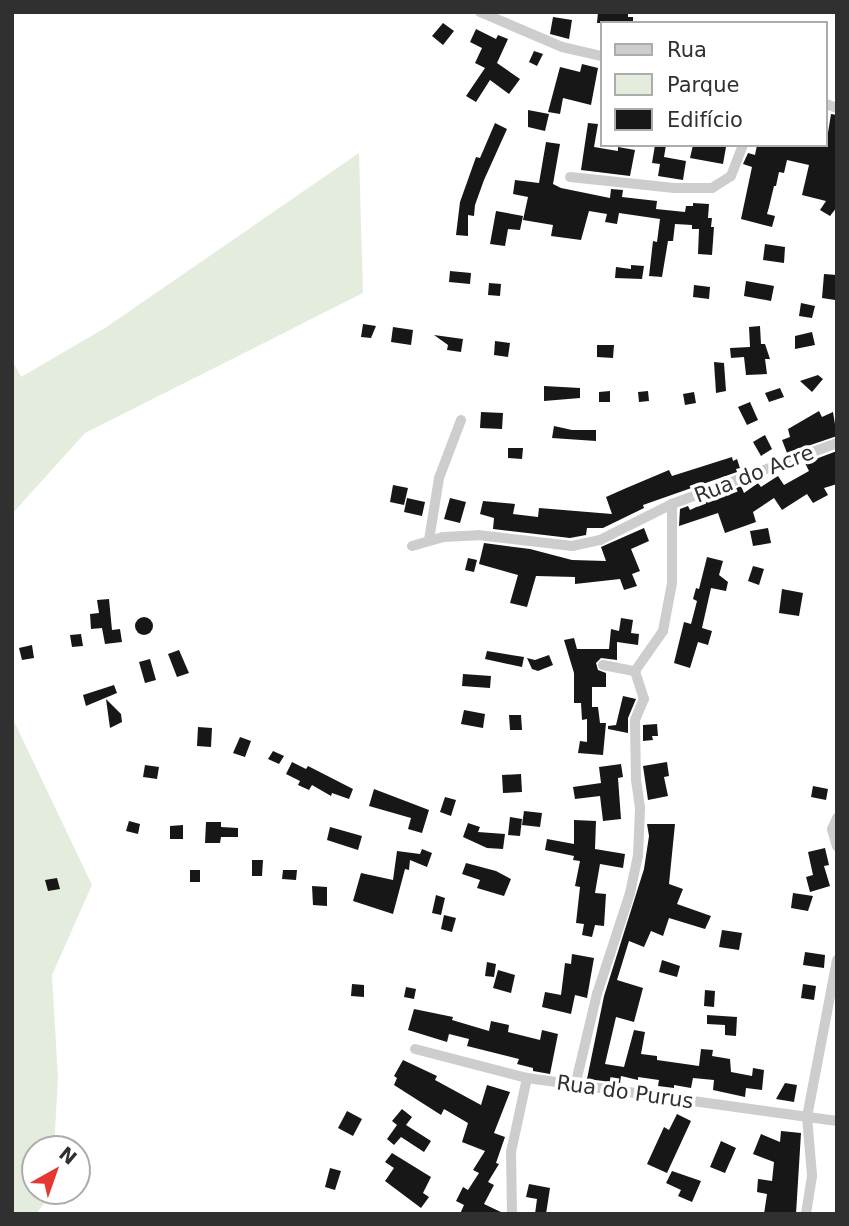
<!DOCTYPE html>
<html>
<head>
<meta charset="utf-8">
<style>
  body { margin:0 }
  #map { position:relative; width:849px; height:1226px; overflow:hidden; background:#fff; font-family:"DejaVu Sans",sans-serif }
  div>[style] { position:absolute }
  [style*='--x'] { left:calc(var(--x)*1px); top:calc(var(--y)*1px); width:calc(var(--w)*1px); rotate:calc(var(--a)*1deg) }
  .green>* { inset:0; background:#e4eddd }
  .building>* { inset:0; background:#171717 }
  .round { border-radius:50% }
  .street>* { height:10px; margin:-5px; padding:0 5px; transform-origin:5px; border-radius:5px; background:#cdcdcd }
  span { translate:-50% -50%; white-space:nowrap; text-align:center; line-height:1.15; -webkit-text-stroke:7px #fff; paint-order:stroke }
  .street-label { font-size:21px; color:#303030 }
  .frame { position:absolute; inset:0; border:14px solid #303030; pointer-events:none }
  .legend { position:absolute; left:600px; top:21px; width:228px; height:126px; box-sizing:border-box; background:#fff; border:2px solid #acacac; margin:0; padding:9px 12px; list-style:none; font-size:21px; color:#303030 }
  .legend li { display:flex; align-items:center; gap:14px; height:35px }
  .legend b { width:35px; border:2px solid #acacac }
  .north { position:absolute; left:21px; top:1135px; width:70px; height:70px; box-sizing:border-box; background:#fff; border:2px solid #acacac; border-radius:50%; rotate:40deg; font-size:19px; font-weight:700; line-height:28px; text-align:center; color:#303030 }
  .north::after { content:''; display:block; margin:auto; width:24px; height:32px; background:#e63832; clip-path:polygon(50% 0,100% 100%,50% 72%,0 100%) }
</style>
</head>
<body>
<div id="map">
  <div class="green">
    <i style="clip-path:polygon(359px 153px,363px 293px,85px 433px,12px 514px,12px 360px,21px 377px,105px 328px)"></i>
    <i style="clip-path:polygon(12px 717px,92px 885px,52px 975px,58px 1078px,54px 1149px,35px 1149px,35px 1191px,51px 1191px,51px 1194px,36px 1214px,12px 1214px)"></i>
  </div>
  <div class="building">
    <i style="clip-path:polygon(598px 12px,628px 12px,628px 17px,633px 17px,633px 23px,597px 23px)"></i>
    <i style="clip-path:polygon(553px 17px,572px 20px,569px 39px,550px 34px)"></i>
    <i style="clip-path:polygon(443px 23px,454px 31px,443px 45px,432px 36px)"></i>
    <i style="clip-path:polygon(476px 29px,496px 39px,498px 35px,508px 39px,497px 63px,520px 79px,509px 94px,490px 80px,476px 102px,466px 96px,485px 68px,475px 63px,482px 48px,470px 42px)"></i>
    <i style="clip-path:polygon(534px 51px,543px 54px,537px 66px,529px 62px)"></i>
    <i style="clip-path:polygon(582px 64px,598px 68px,591px 105px,563px 98px,560px 114px,548px 112px,560px 67px,580px 72px)"></i>
    <i style="clip-path:polygon(528px 110px,549px 114px,545px 131px,528px 127px)"></i>
    <i style="clip-path:polygon(831px 114px,837px 115px,837px 207px,830px 216px,820px 210px,826px 201px,802px 195px,809px 165px,787px 160px,784px 173px,779px 172px,776px 186px,774px 186px,769px 207px,767px 214px,775px 216px,772px 227px,741px 219px,752px 167px,743px 164px,748px 153px,755px 155px,757px 145px,826px 145px)"></i>
    <i style="clip-path:polygon(495px 123px,507px 129px,484px 180px,475px 205px,474px 216px,468px 215px,468px 236px,456px 235px,460px 202px,476px 157px,480px 158px)"></i>
    <i style="clip-path:polygon(588px 123px,598px 124px,594px 147px,618px 151px,618px 147px,635px 150px,630px 176px,581px 170px)"></i>
    <i style="clip-path:polygon(546px 142px,560px 144px,553px 184px,561px 188px,610px 198px,611px 189px,623px 190px,622px 197px,657px 201px,656px 209px,685px 212px,686px 206px,693px 206px,693px 203px,709px 204px,708px 218px,712px 218px,711px 227px,714px 227px,712px 255px,698px 254px,699px 229px,692px 229px,692px 225px,675px 224px,673px 241px,668px 241px,662px 277px,649px 276px,653px 241px,657px 242px,660px 219px,619px 213px,617px 224px,605px 222px,607px 214px,589px 211px,581px 240px,551px 236px,553px 225px,523px 220px,528px 197px,513px 194px,515px 180px,539px 183px)"></i>
    <i style="clip-path:polygon(655px 145px,666px 145px,664px 157px,686px 161px,683px 180px,658px 176px,660px 164px,652px 163px)"></i>
    <i style="clip-path:polygon(693px 145px,726px 147px,723px 164px,690px 158px)"></i>
    <i style="clip-path:polygon(496px 211px,523px 216px,520px 230px,508px 229px,505px 246px,490px 244px)"></i>
    <i style="clip-path:polygon(765px 244px,785px 247px,784px 263px,763px 260px)"></i>
    <i style="clip-path:polygon(631px 265px,644px 266px,642px 279px,615px 278px,616px 267px,631px 269px)"></i>
    <i style="clip-path:polygon(450px 271px,471px 273px,470px 284px,449px 282px)"></i>
    <i style="clip-path:polygon(824px 274px,837px 275px,835px 300px,822px 298px)"></i>
    <i style="clip-path:polygon(746px 281px,774px 286px,771px 301px,744px 296px)"></i>
    <i style="clip-path:polygon(489px 283px,501px 284px,500px 296px,488px 295px)"></i>
    <i style="clip-path:polygon(694px 285px,710px 287px,709px 299px,693px 297px)"></i>
    <i style="clip-path:polygon(801px 303px,815px 306px,812px 318px,799px 316px)"></i>
    <i style="clip-path:polygon(363px 324px,376px 326px,371px 338px,361px 337px)"></i>
    <i style="clip-path:polygon(760px 326px,761px 344px,765px 344px,770px 359px,765px 359px,767px 374px,746px 375px,744px 357px,731px 358px,730px 348px,750px 347px,749px 327px)"></i>
    <i style="clip-path:polygon(393px 327px,413px 330px,411px 345px,391px 342px)"></i>
    <i style="clip-path:polygon(812px 332px,815px 345px,795px 349px,795px 336px)"></i>
    <i style="clip-path:polygon(434px 335px,463px 339px,461px 352px,447px 350px,448px 345px)"></i>
    <i style="clip-path:polygon(495px 341px,510px 343px,508px 357px,494px 355px)"></i>
    <i style="clip-path:polygon(597px 345px,614px 345px,613px 358px,597px 357px)"></i>
    <i style="clip-path:polygon(714px 362px,724px 363px,726px 391px,716px 393px)"></i>
    <i style="clip-path:polygon(818px 375px,823px 379px,812px 392px,800px 381px)"></i>
    <i style="clip-path:polygon(544px 386px,580px 388px,580px 398px,544px 401px)"></i>
    <i style="clip-path:polygon(780px 388px,784px 397px,769px 402px,765px 393px)"></i>
    <i style="clip-path:polygon(610px 391px,610px 402px,599px 402px,599px 392px)"></i>
    <i style="clip-path:polygon(648px 391px,649px 401px,639px 402px,638px 392px)"></i>
    <i style="clip-path:polygon(694px 392px,696px 403px,685px 405px,683px 394px)"></i>
    <i style="clip-path:polygon(750px 402px,758px 420px,747px 425px,738px 407px)"></i>
    <i style="clip-path:polygon(819px 411px,822px 417px,833px 412px,837px 436px,787px 453px,782px 440px,790px 437px,788px 429px)"></i>
    <i style="clip-path:polygon(481px 412px,503px 413px,502px 429px,480px 428px)"></i>
    <i style="clip-path:polygon(554px 426px,572px 430px,596px 430px,596px 441px,552px 438px)"></i>
    <i style="clip-path:polygon(765px 435px,772px 449px,761px 456px,753px 442px)"></i>
    <i style="clip-path:polygon(508px 448px,523px 448px,522px 459px,508px 458px)"></i>
    <i style="clip-path:polygon(837px 451px,837px 484px,824px 488px,828px 495px,813px 503px,807px 494px,782px 510px,774px 498px,753px 512px,756px 522px,725px 533px,718px 513px,679px 526px,680px 509px,688px 506px,690px 510px,741px 486px,744px 493px,758px 483px,761px 487px,778px 476px,784px 485px,809px 471px,805px 463px)"></i>
    <i style="clip-path:polygon(732px 457px,733px 461px,737px 459px,740px 468px,736px 469px,737px 472px,643px 505px,644px 508px,603px 528px,587px 528px,586px 535px,570px 538px,493px 529px,494px 518px,480px 514px,483px 501px,515px 504px,513px 514px,538px 517px,539px 508px,612px 514px,606px 497px,624px 489px,669px 470px,672px 476px)"></i>
    <i style="clip-path:polygon(393px 485px,408px 488px,404px 505px,390px 502px)"></i>
    <i style="clip-path:polygon(407px 498px,425px 502px,422px 516px,404px 512px)"></i>
    <i style="clip-path:polygon(450px 498px,466px 502px,460px 523px,444px 519px)"></i>
    <i style="clip-path:polygon(644px 528px,649px 541px,631px 549px,640px 571px,632px 574px,637px 586px,624px 590px,620px 579px,575px 584px,575px 577px,536px 576px,527px 607px,510px 603px,518px 575px,479px 564px,484px 543px,530px 549px,572px 560px,606px 561px,601px 547px)"></i>
    <i style="clip-path:polygon(768px 528px,771px 543px,753px 546px,750px 531px)"></i>
    <i style="clip-path:polygon(707px 557px,723px 561px,719px 575px,728px 582px,726px 591px,711px 588px,702px 628px,712px 631px,708px 645px,698px 642px,690px 668px,674px 663px,684px 622px,691px 624px,697px 601px,693px 599px,696px 588px,699px 589px)"></i>
    <i style="clip-path:polygon(468px 558px,477px 560px,474px 572px,465px 570px)"></i>
    <i style="clip-path:polygon(753px 566px,764px 569px,759px 585px,748px 581px)"></i>
    <i style="clip-path:polygon(782px 589px,803px 593px,799px 616px,779px 613px)"></i>
    <i style="clip-path:polygon(109px 599px,112px 630px,120px 629px,122px 642px,105px 644px,102px 628px,91px 629px,90px 614px,99px 613px,97px 600px)"></i>
    <i class="round" style="left:135px;top:617px;width:18px;height:18px"></i>
    <i style="clip-path:polygon(621px 618px,633px 620px,631px 633px,639px 634px,638px 645px,617px 642px,617px 660px,601px 658px,596px 663px,598px 670px,606px 673px,606px 687px,592px 687px,592px 707px,598px 707px,600px 723px,606px 723px,603px 755px,578px 753px,580px 741px,587px 742px,587px 719px,582px 720px,581px 703px,574px 703px,574px 673px,564px 640px,574px 638px,577px 649px,609px 649px,611px 629px,619px 631px)"></i>
    <i style="clip-path:polygon(81px 634px,83px 646px,72px 647px,70px 635px)"></i>
    <i style="clip-path:polygon(32px 645px,34px 658px,22px 660px,19px 648px)"></i>
    <i style="clip-path:polygon(179px 650px,189px 673px,177px 677px,168px 654px)"></i>
    <i style="clip-path:polygon(487px 651px,524px 657px,522px 667px,485px 659px)"></i>
    <i style="clip-path:polygon(549px 655px,553px 665px,538px 671px,532px 669px,527px 658px,535px 660px)"></i>
    <i style="clip-path:polygon(150px 659px,156px 680px,145px 683px,139px 662px)"></i>
    <i style="clip-path:polygon(463px 674px,491px 676px,490px 688px,462px 686px)"></i>
    <i style="clip-path:polygon(114px 685px,117px 693px,86px 706px,83px 695px)"></i>
    <i style="clip-path:polygon(623px 696px,636px 699px,628px 718px,628px 733px,608px 729px,608px 726px,616px 725px)"></i>
    <i style="clip-path:polygon(106px 699px,121px 714px,122px 722px,110px 728px)"></i>
    <i style="clip-path:polygon(464px 710px,485px 714px,483px 728px,461px 724px)"></i>
    <i style="clip-path:polygon(509px 715px,521px 715px,522px 730px,510px 730px)"></i>
    <i style="clip-path:polygon(657px 724px,658px 736px,652px 736px,653px 740px,643px 741px,643px 725px)"></i>
    <i style="clip-path:polygon(198px 727px,212px 728px,211px 747px,197px 746px)"></i>
    <i style="clip-path:polygon(240px 737px,251px 741px,245px 757px,233px 753px)"></i>
    <i style="clip-path:polygon(273px 751px,284px 756px,279px 764px,268px 759px)"></i>
    <i style="clip-path:polygon(292px 762px,306px 769px,308px 766px,353px 789px,349px 799px,332px 793px,331px 796px,312px 785px,309px 790px,298px 785px,300px 781px,286px 774px)"></i>
    <i style="clip-path:polygon(667px 762px,669px 776px,664px 777px,668px 796px,648px 800px,643px 766px)"></i>
    <i style="clip-path:polygon(621px 764px,623px 777px,618px 778px,621px 819px,603px 821px,600px 796px,575px 799px,573px 787px,601px 783px,599px 767px)"></i>
    <i style="clip-path:polygon(145px 765px,159px 767px,157px 779px,143px 777px)"></i>
    <i style="clip-path:polygon(521px 774px,522px 792px,503px 793px,502px 775px)"></i>
    <i style="clip-path:polygon(813px 786px,828px 789px,826px 800px,811px 797px)"></i>
    <i style="clip-path:polygon(374px 789px,429px 810px,422px 833px,408px 829px,411px 818px,369px 806px)"></i>
    <i style="clip-path:polygon(445px 797px,456px 800px,451px 816px,440px 812px)"></i>
    <i style="clip-path:polygon(524px 811px,542px 813px,540px 827px,522px 825px)"></i>
    <i style="clip-path:polygon(510px 817px,522px 819px,520px 836px,508px 835px)"></i>
    <i style="clip-path:polygon(574px 820px,596px 821px,595px 849px,625px 854px,623px 868px,600px 864px,595px 893px,606px 894px,604px 926px,595px 925px,592px 937px,582px 935px,584px 924px,576px 923px,580px 887px,575px 886px,580px 861px,573px 860px,574px 856px,545px 850px,547px 839px,574px 844px)"></i>
    <i style="clip-path:polygon(129px 821px,140px 824px,138px 834px,126px 831px)"></i>
    <i style="clip-path:polygon(206px 822px,221px 822px,221px 827px,238px 828px,238px 837px,221px 837px,220px 843px,205px 843px)"></i>
    <i style="clip-path:polygon(468px 823px,480px 827px,478px 832px,505px 834px,503px 849px,487px 848px,463px 837px)"></i>
    <i style="clip-path:polygon(647px 824px,675px 824px,669px 884px,683px 889px,677px 904px,711px 916px,705px 929px,669px 918px,663px 936px,651px 931px,644px 947px,629px 941px,617px 980px,643px 988px,634px 1022px,616px 1017px,605px 1064px,624px 1067px,634px 1030px,645px 1032px,641px 1054px,657px 1056px,657px 1060px,699px 1066px,701px 1049px,713px 1050px,712px 1056px,730px 1059px,731px 1072px,752px 1076px,753px 1068px,764px 1070px,762px 1090px,746px 1088px,745px 1097px,713px 1090px,714px 1080px,693px 1078px,691px 1088px,674px 1085px,674px 1088px,658px 1086px,659px 1080px,638px 1077px,638px 1080px,621px 1076px,620px 1083px,587px 1079px,604px 996px,644px 869px,649px 836px)"></i>
    <i style="clip-path:polygon(183px 825px,183px 839px,170px 839px,170px 826px)"></i>
    <i style="clip-path:polygon(330px 827px,362px 836px,358px 850px,327px 840px)"></i>
    <i style="clip-path:polygon(825px 848px,829px 865px,824px 866px,830px 886px,810px 892px,806px 877px,813px 875px,808px 852px)"></i>
    <i style="clip-path:polygon(422px 849px,432px 853px,427px 867px,410px 860px,409px 870px,405px 869px,393px 914px,353px 901px,361px 873px,393px 880px,397px 851px,420px 854px)"></i>
    <i style="clip-path:polygon(252px 860px,263px 860px,262px 876px,252px 876px)"></i>
    <i style="clip-path:polygon(466px 863px,496px 871px,511px 879px,504px 896px,477px 888px,480px 880px,462px 874px)"></i>
    <i style="clip-path:polygon(190px 870px,200px 870px,200px 882px,190px 882px)"></i>
    <i style="clip-path:polygon(283px 870px,297px 870px,296px 880px,282px 879px)"></i>
    <i style="clip-path:polygon(57px 878px,60px 889px,48px 891px,45px 880px)"></i>
    <i style="clip-path:polygon(312px 886px,327px 887px,327px 906px,313px 905px)"></i>
    <i style="clip-path:polygon(793px 893px,813px 896px,808px 911px,791px 908px)"></i>
    <i style="clip-path:polygon(436px 895px,445px 898px,441px 915px,432px 913px)"></i>
    <i style="clip-path:polygon(444px 915px,456px 918px,452px 932px,441px 929px)"></i>
    <i style="clip-path:polygon(722px 930px,742px 933px,739px 950px,719px 947px)"></i>
    <i style="clip-path:polygon(805px 952px,825px 955px,824px 968px,803px 965px)"></i>
    <i style="clip-path:polygon(572px 954px,594px 958px,587px 998px,575px 995px,571px 1014px,542px 1007px,545px 992px,561px 995px,565px 963px,571px 964px)"></i>
    <i style="clip-path:polygon(662px 960px,680px 966px,677px 977px,659px 972px)"></i>
    <i style="clip-path:polygon(487px 962px,496px 964px,494px 977px,485px 976px)"></i>
    <i style="clip-path:polygon(498px 970px,515px 975px,511px 993px,493px 988px)"></i>
    <i style="clip-path:polygon(352px 984px,364px 985px,364px 997px,351px 996px)"></i>
    <i style="clip-path:polygon(803px 984px,816px 986px,814px 1000px,801px 998px)"></i>
    <i style="clip-path:polygon(406px 987px,416px 989px,414px 999px,404px 997px)"></i>
    <i style="clip-path:polygon(705px 990px,715px 991px,714px 1007px,704px 1006px)"></i>
    <i style="clip-path:polygon(414px 1009px,453px 1017px,452px 1020px,489px 1031px,491px 1021px,509px 1025px,508px 1032px,540px 1040px,542px 1030px,558px 1034px,550px 1074px,533px 1071px,533px 1068px,517px 1064px,519px 1059px,467px 1046px,469px 1039px,449px 1034px,447px 1042px,408px 1030px)"></i>
    <i style="clip-path:polygon(707px 1015px,737px 1017px,736px 1036px,725px 1035px,725px 1025px,707px 1024px)"></i>
    <i style="clip-path:polygon(403px 1060px,437px 1076px,435px 1080px,481px 1105px,487px 1085px,510px 1092px,494px 1133px,505px 1137px,496px 1163px,499px 1164px,488px 1182px,494px 1185px,484px 1204px,505px 1214px,460px 1214px,464px 1205px,456px 1201px,463px 1187px,468px 1190px,479px 1173px,473px 1170px,485px 1151px,462px 1142px,468px 1123px,444px 1109px,441px 1115px,394px 1085px,397px 1078px,394px 1076px)"></i>
    <i style="clip-path:polygon(785px 1083px,797px 1085px,794px 1102px,776px 1099px)"></i>
    <i style="clip-path:polygon(402px 1109px,412px 1117px,406px 1125px,431px 1141px,424px 1152px,401px 1137px,394px 1145px,387px 1139px,397px 1125px,392px 1121px)"></i>
    <i style="clip-path:polygon(347px 1111px,362px 1119px,353px 1136px,338px 1128px)"></i>
    <i style="clip-path:polygon(677px 1114px,691px 1121px,667px 1173px,647px 1164px,664px 1127px,669px 1130px)"></i>
    <i style="clip-path:polygon(781px 1131px,801px 1133px,796px 1214px,764px 1214px,767px 1194px,757px 1192px,758px 1179px,772px 1181px,774px 1162px,753px 1154px,761px 1134px,780px 1142px)"></i>
    <i style="clip-path:polygon(721px 1141px,736px 1148px,725px 1173px,710px 1167px)"></i>
    <i style="clip-path:polygon(392px 1153px,431px 1177px,423px 1193px,429px 1197px,421px 1208px,385px 1181px,394px 1168px,385px 1162px)"></i>
    <i style="clip-path:polygon(330px 1168px,341px 1171px,335px 1190px,325px 1187px)"></i>
    <i style="clip-path:polygon(672px 1171px,701px 1181px,692px 1202px,678px 1196px,681px 1190px,666px 1183px)"></i>
    <i style="clip-path:polygon(529px 1184px,550px 1188px,546px 1214px,535px 1214px,537px 1199px,526px 1197px)"></i>
  </div>
  <div class="street">
    <i style="--x:480;--y:12;--w:89;--a:23.1"></i>
    <i style="--x:562;--y:47;--w:41;--a:12.7"></i>
    <i style="--x:826;--y:104;--w:12;--a:20"></i>
    <i style="--x:570;--y:177;--w:105;--a:6"></i>
    <i style="--x:674;--y:188;--w:38;--a:0"></i>
    <i style="--x:712;--y:188;--w:22;--a:-32"></i>
    <i style="--x:731;--y:176;--w:33;--a:-69"></i>
    <i style="--x:429;--y:540;--w:63;--a:-80.8"></i>
    <i style="--x:439;--y:478;--w:62;--a:-69.2"></i>
    <i style="--x:412;--y:546;--w:32;--a:-16"></i>
    <i style="--x:443;--y:537;--w:35;--a:-3"></i>
    <i style="--x:478;--y:535;--w:95;--a:6.7"></i>
    <i style="--x:572;--y:546;--w:29;--a:-12"></i>
    <i style="--x:600;--y:540;--w:80;--a:-26.6"></i>
    <i style="--x:672;--y:504;--w:176;--a:-20.3"></i>
    <i style="--x:603;--y:665;--w:33;--a:11"></i>
    <i style="--x:635;--y:671;--w:49;--a:-55"></i>
    <i style="--x:663;--y:631;--w:49;--a:-79.4"></i>
    <i style="--x:672;--y:583;--w:79;--a:-90"></i>
    <i style="--x:837;--y:818;--w:12;--a:114"></i>
    <i style="--x:832;--y:829;--w:18;--a:74"></i>
    <i style="--x:415;--y:1049;--w:116;--a:14.5"></i>
    <i style="--x:527;--y:1078;--w:313;--a:7.9"></i>
    <i style="--x:575;--y:1086;--w:95;--a:-76.6"></i>
    <i style="--x:597;--y:994;--w:106;--a:-71.9"></i>
    <i style="--x:630;--y:893;--w:38;--a:-78"></i>
    <i style="--x:638;--y:856;--w:48;--a:-87.6"></i>
    <i style="--x:640;--y:808;--w:28;--a:-98"></i>
    <i style="--x:636;--y:780;--w:60;--a:-91"></i>
    <i style="--x:635;--y:720;--w:23;--a:-67"></i>
    <i style="--x:644;--y:699;--w:29;--a:-108"></i>
    <i style="--x:512;--y:1214;--w:62;--a:-90.9"></i>
    <i style="--x:511;--y:1152;--w:76;--a:-77.8"></i>
    <i style="--x:806;--y:1214;--w:39;--a:-81"></i>
    <i style="--x:812;--y:1175;--w:58;--a:-94.9"></i>
    <i style="--x:807;--y:1117;--w:160;--a:-79.2"></i>
  </div>
  <div class="street-label">
    <span style="left:754px;top:474px;rotate:-21deg">Rua do Acre</span>
    <span style="left:625px;top:1092px;rotate:8deg">Rua do Purus</span>
  </div>
  <div class="frame"></div>
  <ul class="legend">
  <li><b style="height:9px;background:#cdcdcd"></b>Rua</li>
  <li><b style="height:19px;background:#e4eddd"></b>Parque</li>
  <li><b style="height:19px;background:#171717"></b>Edifício</li>
  </ul>
  <div class="north">N</div>
</div>
</body>
</html>
